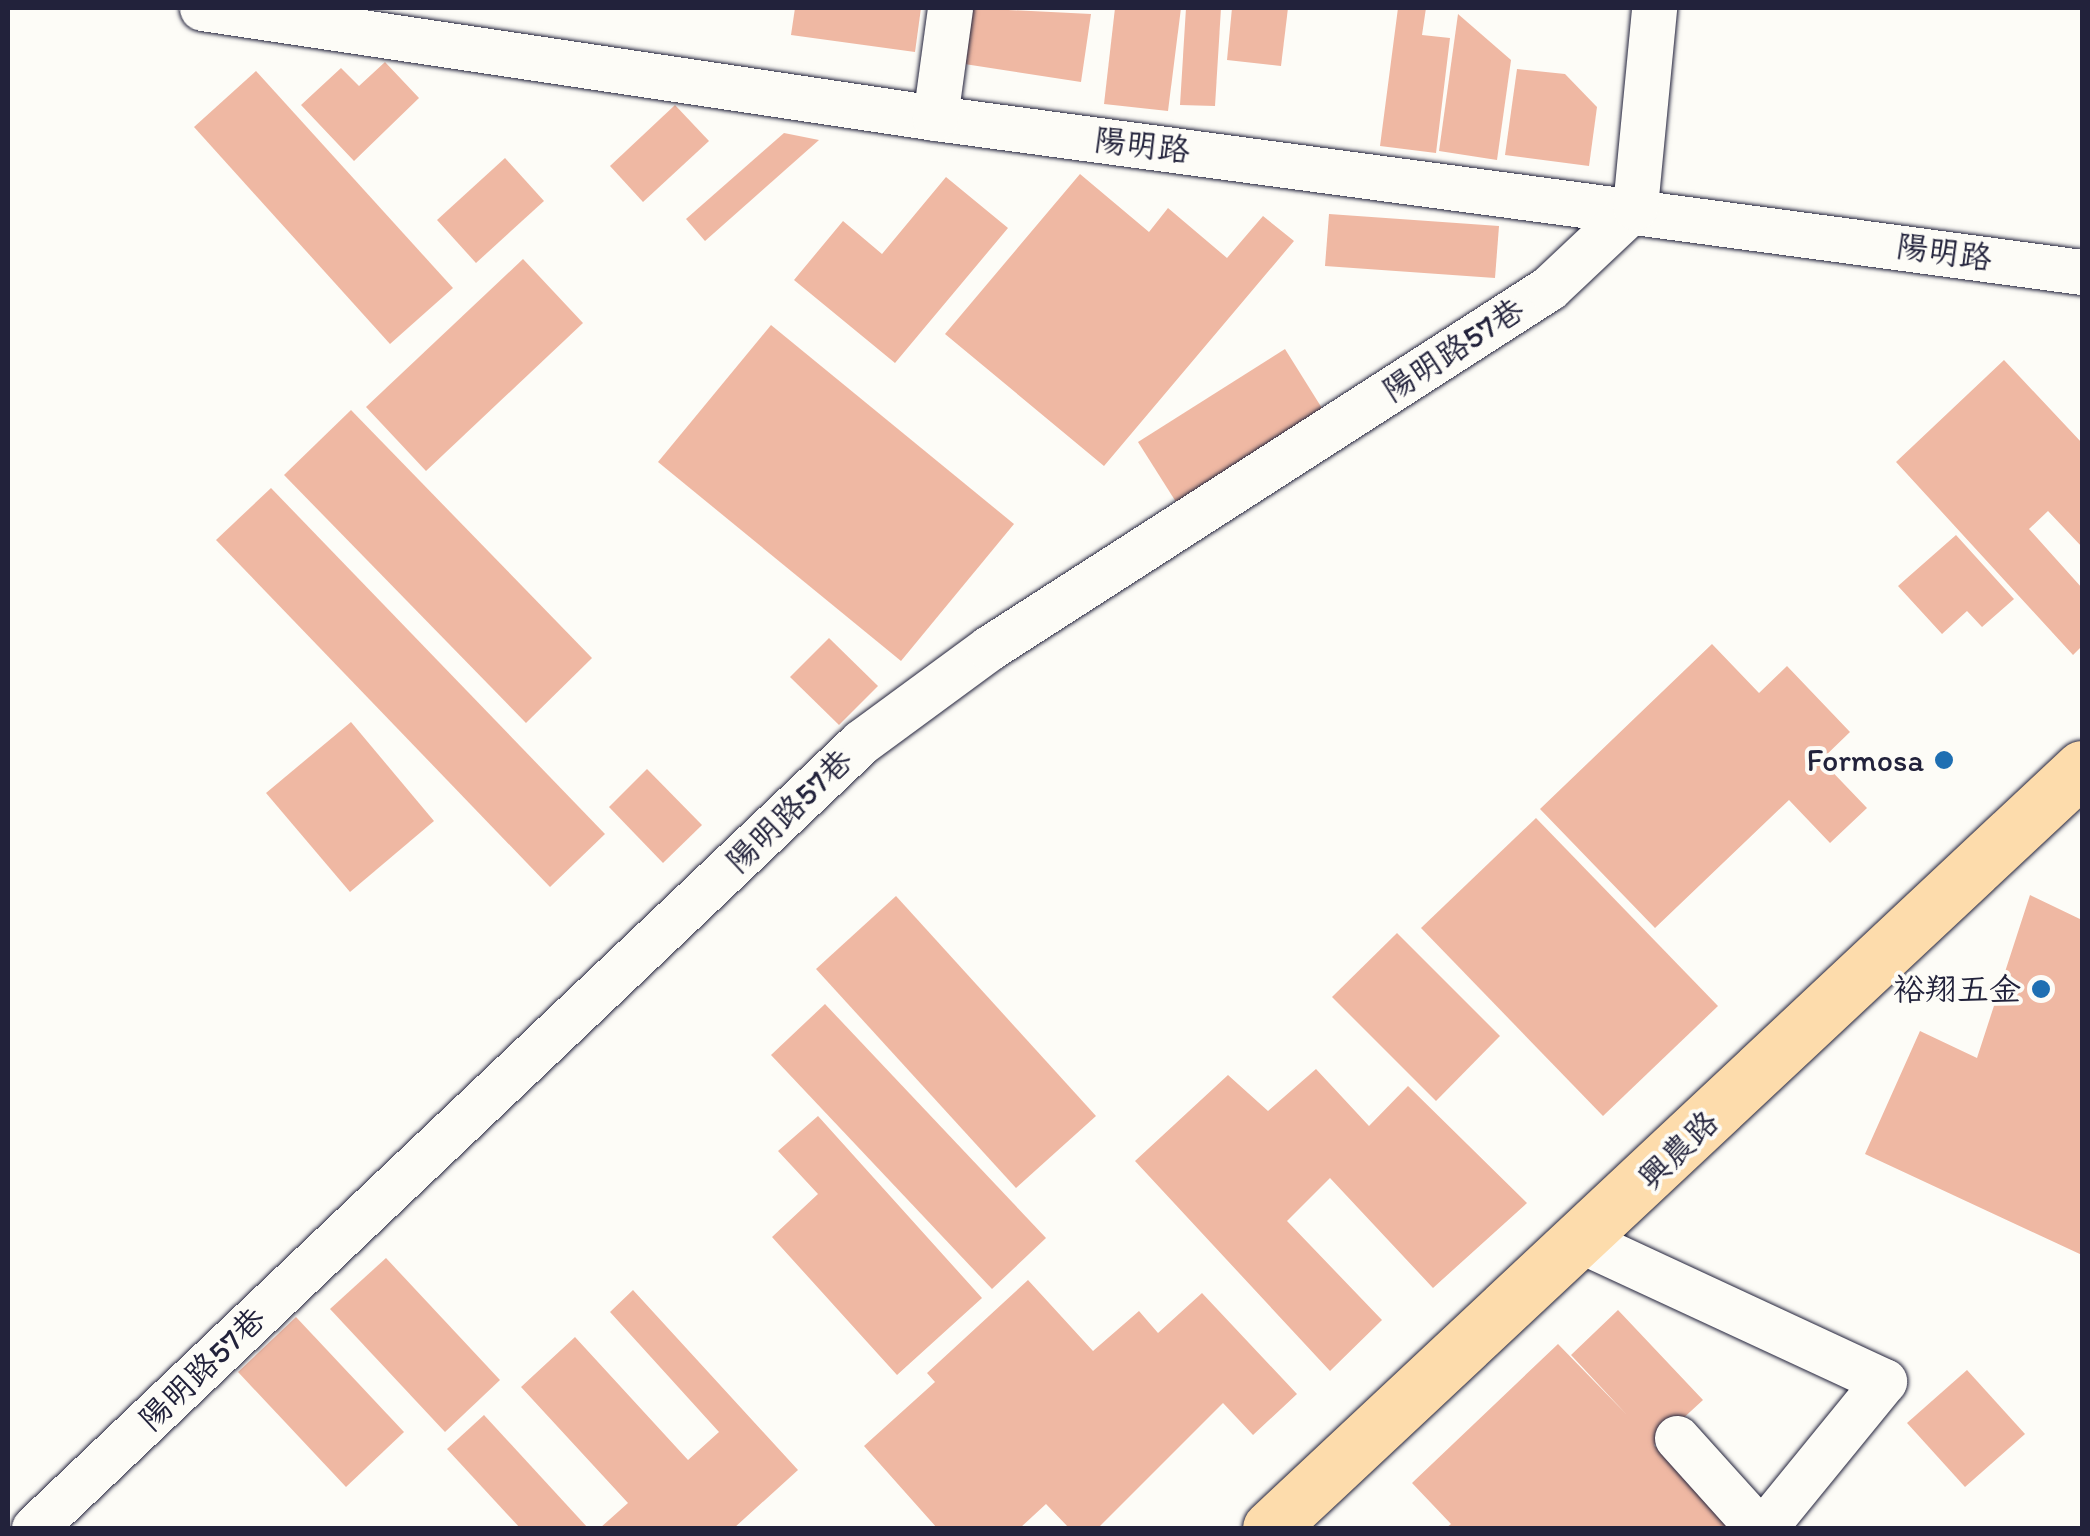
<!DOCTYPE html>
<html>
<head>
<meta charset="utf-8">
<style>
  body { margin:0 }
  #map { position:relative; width:2090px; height:1536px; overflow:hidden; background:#fdfcf7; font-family:Itim,"LXGW WenKai TC",sans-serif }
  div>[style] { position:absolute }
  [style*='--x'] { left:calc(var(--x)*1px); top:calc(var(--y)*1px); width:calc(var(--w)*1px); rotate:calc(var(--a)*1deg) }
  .building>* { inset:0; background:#efb8a3 }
  .roads { filter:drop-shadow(0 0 2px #22223b) drop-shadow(0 0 2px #22223b) }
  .minor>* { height:45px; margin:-22.5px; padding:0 22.5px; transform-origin:22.5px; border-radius:22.5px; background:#fdfcf7 }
  .major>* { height:55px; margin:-27.5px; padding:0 27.5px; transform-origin:27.5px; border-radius:27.5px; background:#fddcac }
  .dots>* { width:28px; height:28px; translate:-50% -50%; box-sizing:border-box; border:5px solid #fdfcf7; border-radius:50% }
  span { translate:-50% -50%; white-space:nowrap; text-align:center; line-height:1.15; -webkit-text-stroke:8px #fdfcf7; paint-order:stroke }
  .street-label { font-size:32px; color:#22223b }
  .poi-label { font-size:32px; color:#22223b }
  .right { translate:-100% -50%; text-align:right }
  .frame { position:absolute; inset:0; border:10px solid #22223b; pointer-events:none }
</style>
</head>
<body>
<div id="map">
  <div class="building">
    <i style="clip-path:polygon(795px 8px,921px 8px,915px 52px,791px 35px)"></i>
    <i style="clip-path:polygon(967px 8px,1091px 14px,1081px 82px,958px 63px)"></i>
    <i style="clip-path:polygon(1115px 8px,1181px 8px,1168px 111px,1104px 104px)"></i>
    <i style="clip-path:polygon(1186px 8px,1221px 8px,1215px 106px,1180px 105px)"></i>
    <i style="clip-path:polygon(1232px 8px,1288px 8px,1281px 66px,1227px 60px)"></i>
    <i style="clip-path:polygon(1398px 8px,1426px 8px,1422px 35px,1450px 38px,1436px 153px,1380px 146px)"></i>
    <i style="clip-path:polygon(1458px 14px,1511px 60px,1497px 160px,1439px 151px)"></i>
    <i style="clip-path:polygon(385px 62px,419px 98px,354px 161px,301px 105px,341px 68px,359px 86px)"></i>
    <i style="clip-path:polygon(1517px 69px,1565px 74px,1597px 107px,1589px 166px,1505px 155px)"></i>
    <i style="clip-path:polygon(256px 71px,453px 288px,390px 344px,194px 127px)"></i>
    <i style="clip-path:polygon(675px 105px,709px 141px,643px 202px,610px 166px)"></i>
    <i style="clip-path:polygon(784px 133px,819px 140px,705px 241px,686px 219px)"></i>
    <i style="clip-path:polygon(505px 158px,544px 201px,476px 263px,437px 220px)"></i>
    <i style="clip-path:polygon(1080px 174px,1149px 232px,1168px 208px,1227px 258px,1263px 216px,1294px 241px,1104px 466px,945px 334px)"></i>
    <i style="clip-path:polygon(946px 177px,1008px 228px,895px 363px,794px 280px,843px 221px,882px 254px)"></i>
    <i style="clip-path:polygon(1329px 214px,1499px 226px,1495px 278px,1325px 266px)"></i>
    <i style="clip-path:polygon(523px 259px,583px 323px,426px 471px,366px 407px)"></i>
    <i style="clip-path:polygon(771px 325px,1014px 524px,901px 661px,658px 462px)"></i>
    <i style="clip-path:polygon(1285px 349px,1330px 421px,1183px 513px,1138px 442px)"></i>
    <i style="clip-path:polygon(2004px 360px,2082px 443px,2082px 547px,2048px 511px,2029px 529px,2082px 588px,2082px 646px,2073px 655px,1896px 462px)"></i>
    <i style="clip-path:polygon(351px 410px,592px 658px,526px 723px,284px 475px)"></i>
    <i style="clip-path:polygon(271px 488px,605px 834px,550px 887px,216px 540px)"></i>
    <i style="clip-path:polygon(1956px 535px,2014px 599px,1982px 627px,1967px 611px,1942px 634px,1898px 586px)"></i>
    <i style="clip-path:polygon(829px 638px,878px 686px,839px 725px,790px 677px)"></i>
    <i style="clip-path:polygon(1712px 644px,1759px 693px,1787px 666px,1850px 732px,1821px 760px,1867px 808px,1830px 843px,1789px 800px,1655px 928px,1540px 809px)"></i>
    <i style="clip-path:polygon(351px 722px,434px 821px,350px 892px,266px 793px)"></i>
    <i style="clip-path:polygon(647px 769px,702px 825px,663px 863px,609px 807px)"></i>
    <i style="clip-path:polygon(1536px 818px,1718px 1006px,1603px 1116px,1421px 928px)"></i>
    <i style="clip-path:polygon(2030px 895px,2082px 920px,2082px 1255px,1865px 1154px,1920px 1031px,1977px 1058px)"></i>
    <i style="clip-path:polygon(896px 896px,1096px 1116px,1016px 1188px,816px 969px)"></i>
    <i style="clip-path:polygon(1397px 933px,1500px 1036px,1436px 1101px,1332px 997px)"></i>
    <i style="clip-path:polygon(825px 1004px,1046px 1238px,992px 1289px,771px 1055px)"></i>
    <i style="clip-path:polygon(1316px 1069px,1369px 1126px,1408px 1086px,1527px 1203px,1433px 1288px,1330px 1178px,1287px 1221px,1382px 1320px,1330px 1371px,1135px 1161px,1228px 1075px,1268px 1111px)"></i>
    <i style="clip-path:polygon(818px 1116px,982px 1298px,897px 1375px,772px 1237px,818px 1194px,778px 1151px)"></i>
    <i style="clip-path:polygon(386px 1258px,500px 1380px,445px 1432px,330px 1309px)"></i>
    <i style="clip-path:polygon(1028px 1280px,1093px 1351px,1139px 1311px,1158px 1333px,1202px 1293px,1297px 1394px,1253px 1435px,1223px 1403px,1098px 1528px,1069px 1528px,1046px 1504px,1020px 1528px,937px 1528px,864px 1446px,935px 1382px,927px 1373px)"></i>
    <i style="clip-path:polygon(633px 1290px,798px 1470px,734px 1528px,600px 1528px,628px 1503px,521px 1387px,575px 1337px,688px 1460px,719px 1432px,610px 1312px)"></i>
    <i style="clip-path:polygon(1618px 1310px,1703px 1400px,1654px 1445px,1734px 1528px,1446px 1528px,1451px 1524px,1412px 1483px,1558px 1344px,1627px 1415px,1571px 1355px)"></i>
    <i style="clip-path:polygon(296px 1317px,404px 1432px,346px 1487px,238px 1372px)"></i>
    <i style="clip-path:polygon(1967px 1370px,2025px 1434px,1965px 1487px,1907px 1423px)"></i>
    <i style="clip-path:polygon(484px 1415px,588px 1528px,520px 1528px,447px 1449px)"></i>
  </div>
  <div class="roads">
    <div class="minor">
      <i style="--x:202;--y:8;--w:741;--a:8.53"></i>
      <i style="--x:935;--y:118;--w:1157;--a:7.65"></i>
      <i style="--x:935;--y:118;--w:111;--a:-82.2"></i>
      <i style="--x:1582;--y:1241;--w:333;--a:24.9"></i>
      <i style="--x:1884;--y:1381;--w:190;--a:129.2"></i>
      <i style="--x:1677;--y:1438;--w:121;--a:48"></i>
      <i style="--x:34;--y:1528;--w:1141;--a:-43.54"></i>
      <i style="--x:861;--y:742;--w:159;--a:-36.3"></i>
      <i style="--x:989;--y:648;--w:666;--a:-32.74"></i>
      <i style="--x:1549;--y:288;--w:118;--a:-43.3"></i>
      <i style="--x:1635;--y:207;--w:200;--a:-84.5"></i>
    </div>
    <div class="major">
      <i style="--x:1270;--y:1528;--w:1112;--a:-43.11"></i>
    </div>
  </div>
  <div class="dots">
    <i style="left:1944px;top:760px;background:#1f6fb2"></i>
    <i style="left:2041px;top:989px;background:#1f6fb2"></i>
  </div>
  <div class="street-label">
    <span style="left:1142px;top:145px;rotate:7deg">陽明路</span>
    <span style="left:1944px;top:252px;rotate:8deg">陽明路</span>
    <span style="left:1453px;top:350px;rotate:-33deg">陽明路57巷</span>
    <span style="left:789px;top:811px;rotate:-44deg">陽明路57巷</span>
    <span style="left:1678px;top:1150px;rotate:-44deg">興農路</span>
    <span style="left:202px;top:1369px;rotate:-44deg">陽明路57巷</span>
  </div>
  <div class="poi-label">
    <span class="right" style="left:1924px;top:760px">Formosa</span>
    <span class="right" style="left:2021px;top:989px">裕翔五金</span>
  </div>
  <div class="frame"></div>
</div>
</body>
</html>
